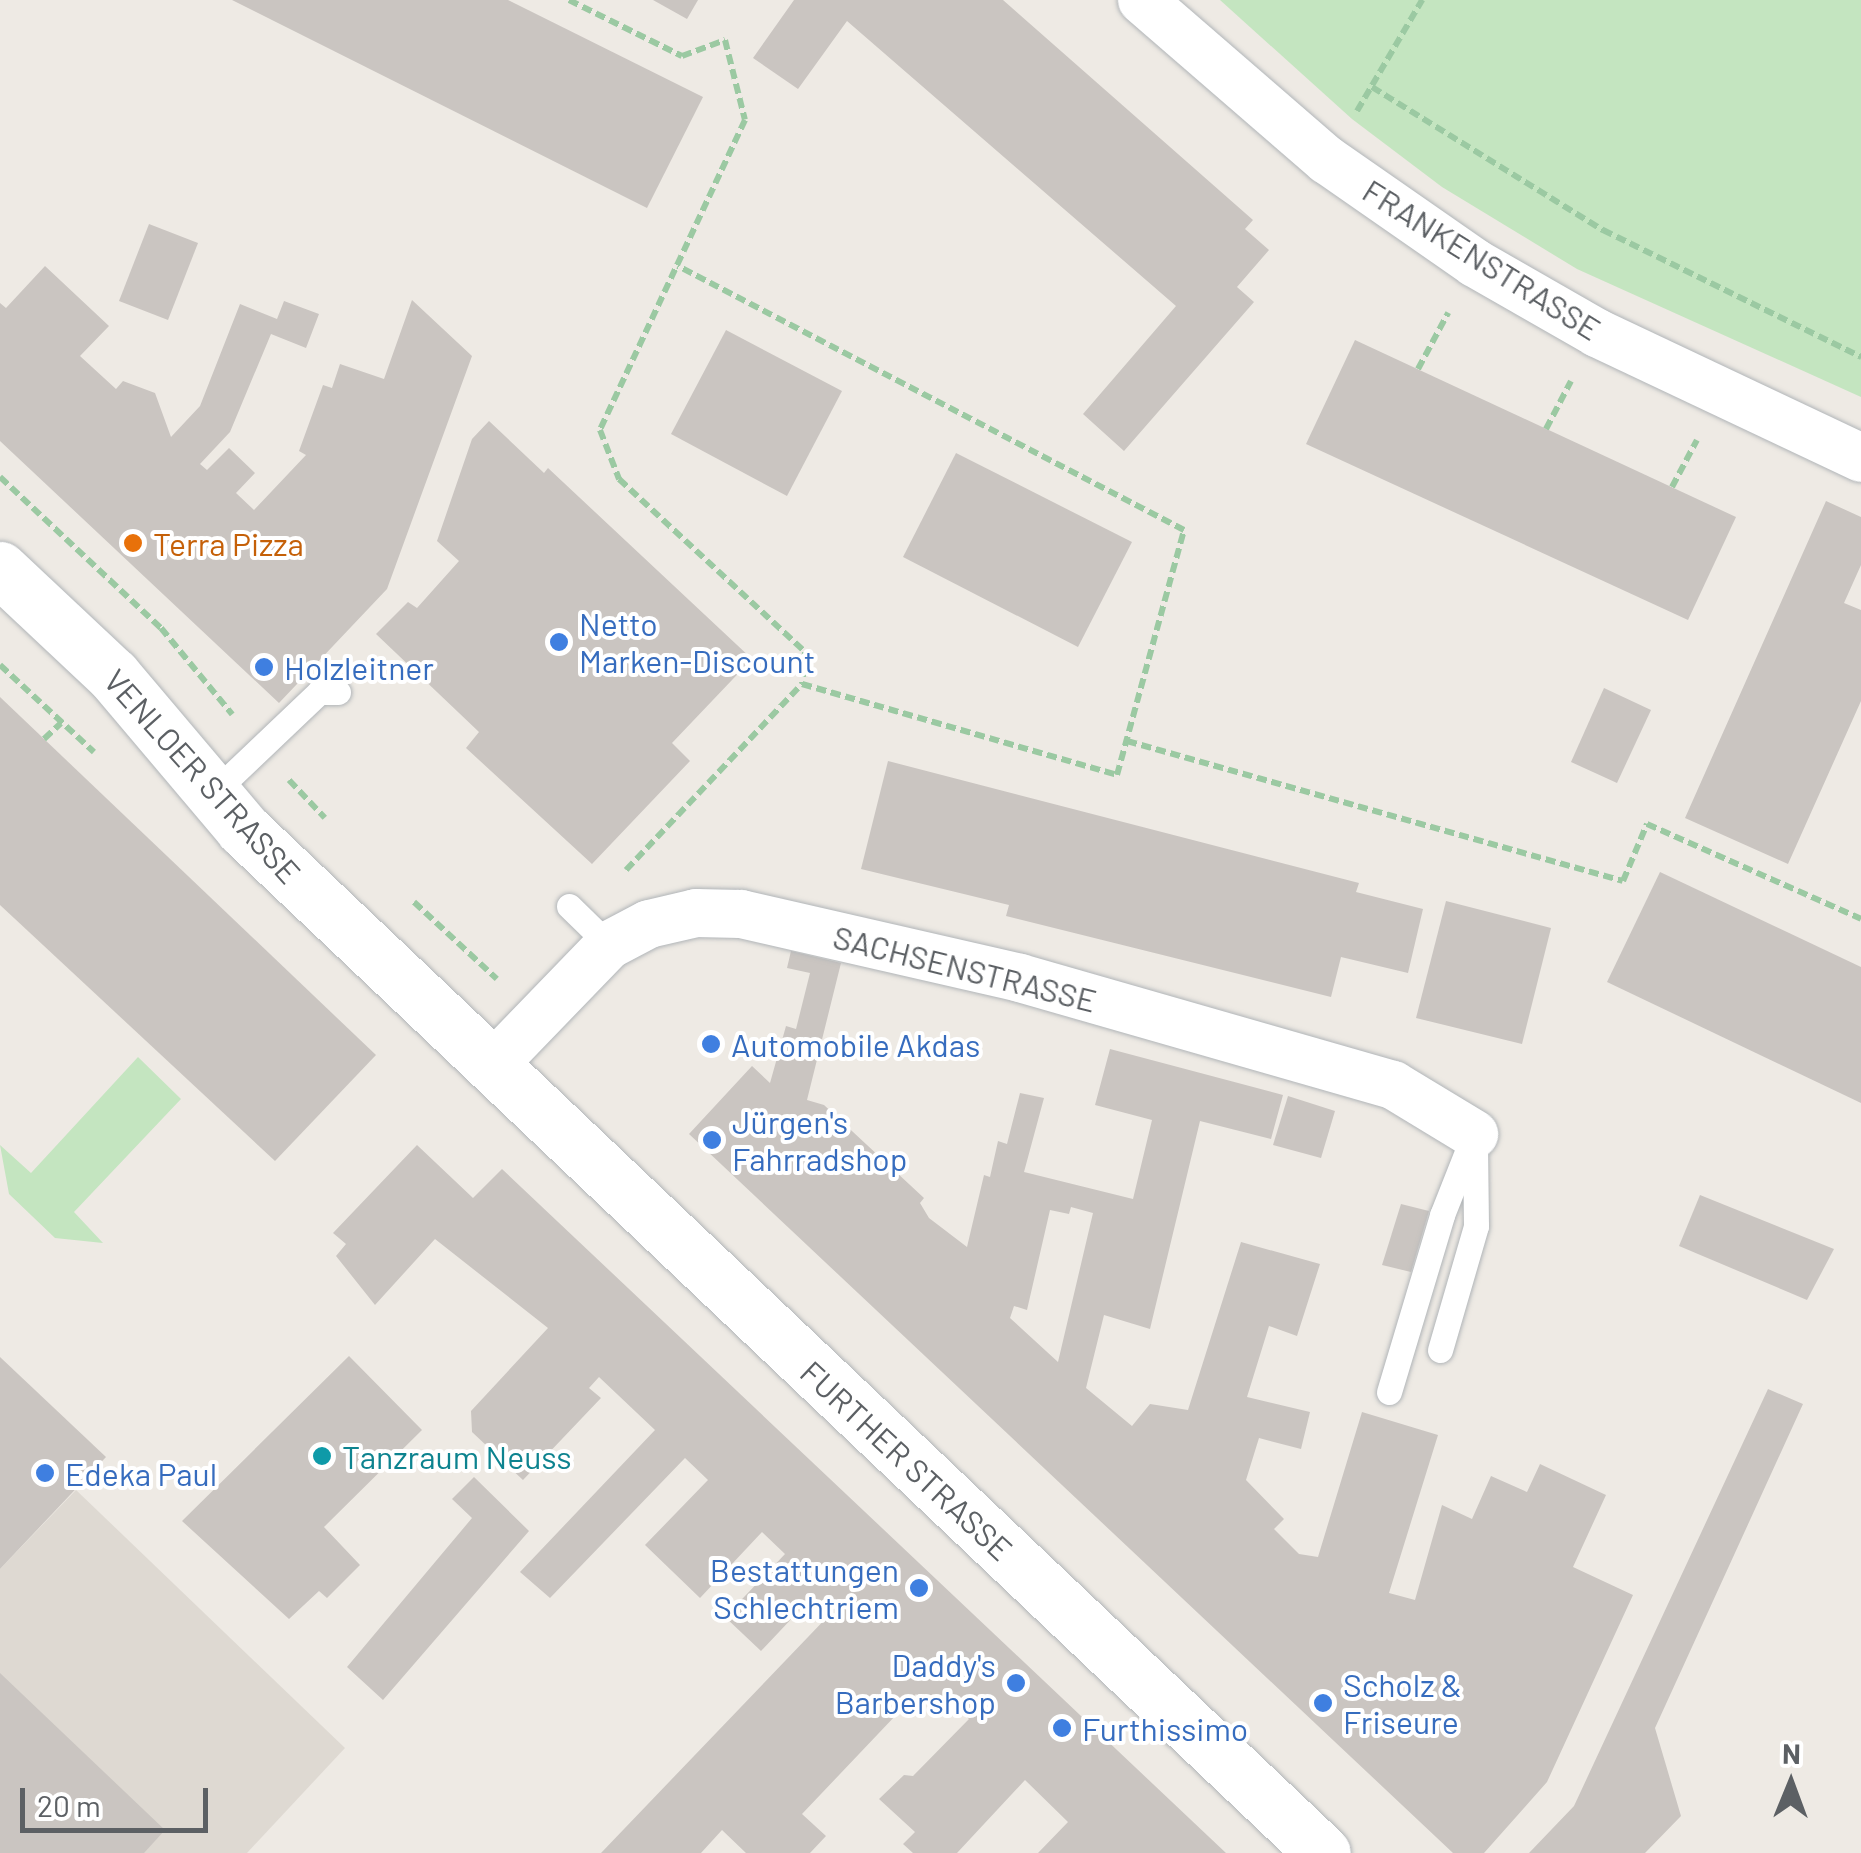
<!DOCTYPE html>
<html>
<head>
<meta charset="utf-8">
<style>
  body { margin:0 }
  #map { position:relative; width:1861px; height:1853px; overflow:hidden; background:#eeeae4; font-family:Barlow,sans-serif }
  div>[style] { position:absolute }
  [style*='--x'] { left:calc(var(--x)*1px); top:calc(var(--y)*1px); width:calc(var(--w)*1px); rotate:calc(var(--a)*1deg) }
  .education>* { inset:0; background:#ded9d2 }
  .green>* { inset:0; background:#c4e5c0 }
  .building>* { inset:0; background:#cac5c1 }
  .path>* { height:6px; margin-top:-3px; transform-origin:0; background:repeating-linear-gradient(90deg,#9bc9a2 0 10px,transparent 0 15px) }
  .roads { filter:drop-shadow(0 0 2px #b1b5b8) drop-shadow(0 0 2px #b1b5b8) }
  .lane>* { height:25px; margin:-12.5px; padding:0 12.5px; transform-origin:12.5px; border-radius:12.5px; background:#fff }
  .street>* { height:48px; margin:-24px; padding:0 24px; transform-origin:24px; border-radius:24px; background:#fff }
  .secondary>* { height:55px; margin:-27.5px; padding:0 27.5px; transform-origin:27.5px; border-radius:27.5px; background:#fff }
  .dots>* { width:28px; height:28px; translate:-50% -50%; box-sizing:border-box; border:5px solid #fff; border-radius:50% }
  span { translate:-50% -50%; white-space:nowrap; text-align:center; line-height:1.15; -webkit-text-stroke:8px #fff; paint-order:stroke }
  .street-label { font-size:32px; color:#5c6064 }
  .food-label { font-size:32px; color:#c56008 }
  .left { translate:0 -50%; text-align:left }
  .shop-label { font-size:32px; color:#366cbe }
  .right { translate:-100% -50%; text-align:right }
  .culture-label { font-size:32px; color:#0d838f }
  .north { position:absolute; left:1741px; top:1733px; width:100px; height:100px; -webkit-text-stroke:8px #fff; paint-order:stroke; rotate:1deg; font-size:28px; font-weight:700; line-height:40px; text-align:center; color:#5c6064 }
  .north::after { content:''; display:block; margin:auto; width:35px; height:45px; background:#5c6064; clip-path:polygon(50% 0,100% 100%,50% 72%,0 100%) }
  .scale { position:absolute; left:20px; top:1788px; width:188px; height:45px; box-sizing:border-box; border:5px solid #5c6064; border-top:0; padding-left:12px; font-size:30px; line-height:35px; white-space:nowrap; color:#5c6064; -webkit-text-stroke:8px #fff; paint-order:stroke }
</style>
</head>
<body>
<div id="map">
  <div class="education">
    <i style="clip-path:polygon(76px 1490px,345px 1748px,247px 1853px,0 1853px,0 1569px)"></i>
  </div>
  <div class="green">
    <i style="clip-path:polygon(1220px 0,1861px 0,1861px 397px,1577px 269px,1442px 187px,1352px 119px)"></i>
    <i style="clip-path:polygon(138px 1057px,181px 1099px,74px 1212px,103px 1243px,55px 1238px,9px 1194px,0 1145px,31px 1173px)"></i>
  </div>
  <div class="building">
    <i style="clip-path:polygon(232px 0,508px 0,703px 97px,647px 208px)"></i>
    <i style="clip-path:polygon(653px 0,698px 0,687px 19px)"></i>
    <i style="clip-path:polygon(794px 0,1003px 0,1253px 220px,1245px 229px,1269px 250px,1237px 287px,1254px 302px,1124px 451px,1083px 414px,1176px 306px,847px 21px,798px 89px,753px 58px)"></i>
    <i style="clip-path:polygon(149px 224px,198px 243px,168px 320px,119px 301px)"></i>
    <i style="clip-path:polygon(45px 266px,109px 326px,80px 356px,116px 389px,123px 381px,155px 393px,171px 437px,200px 406px,240px 304px,277px 319px,284px 301px,319px 314px,306px 348px,271px 334px,230px 432px,200px 464px,207px 470px,229px 448px,255px 473px,236px 493px,254px 510px,306px 455px,299px 451px,323px 385px,332px 388px,340px 364px,384px 379px,412px 300px,472px 356px,387px 589px,279px 703px,0 441px,0 303px,6px 308px)"></i>
    <i style="clip-path:polygon(726px 330px,842px 391px,787px 496px,671px 434px)"></i>
    <i style="clip-path:polygon(1355px 340px,1736px 517px,1688px 620px,1306px 444px)"></i>
    <i style="clip-path:polygon(489px 421px,544px 473px,548px 468px,752px 659px,672px 743px,690px 761px,592px 864px,466px 748px,479px 732px,376px 634px,408px 602px,417px 608px,459px 561px,437px 541px,472px 439px)"></i>
    <i style="clip-path:polygon(956px 453px,1132px 542px,1078px 647px,903px 557px)"></i>
    <i style="clip-path:polygon(1826px 501px,1861px 517px,1861px 565px,1844px 603px,1861px 610px,1861px 701px,1788px 864px,1685px 818px)"></i>
    <i style="clip-path:polygon(1604px 688px,1651px 710px,1617px 783px,1571px 762px)"></i>
    <i style="clip-path:polygon(0 697px,376px 1055px,275px 1161px,0 905px)"></i>
    <i style="clip-path:polygon(888px 761px,1359px 883px,1356px 892px,1423px 909px,1408px 973px,1341px 957px,1331px 997px,1006px 916px,1009px 905px,861px 869px)"></i>
    <i style="clip-path:polygon(1660px 872px,1861px 967px,1861px 1103px,1607px 982px)"></i>
    <i style="clip-path:polygon(1446px 901px,1551px 928px,1522px 1044px,1416px 1018px)"></i>
    <i style="clip-path:polygon(evenodd,791px 951px,841px 963px,807px 1100px,824px 1105px,924px 1198px,920px 1203px,929px 1218px,967px 1247px,984px 1175px,990px 1177px,998px 1141px,1007px 1144px,1020px 1093px,1044px 1098px,1024px 1172px,1133px 1199px,1152px 1120px,1095px 1105px,1110px 1049px,1283px 1095px,1271px 1139px,1200px 1121px,1150px 1329px,1104px 1315px,1086px 1388px,1132px 1426px,1150px 1404px,1188px 1410px,1241px 1242px,1320px 1264px,1297px 1336px,1269px 1326px,1247px 1397px,1310px 1412px,1301px 1449px,1259px 1438px,1246px 1480px,1284px 1519px,1274px 1529px,1299px 1554px,1318px 1557px,1362px 1412px,1438px 1435px,1389px 1593px,1415px 1600px,1442px 1505px,1472px 1519px,1491px 1476px,1527px 1492px,1540px 1464px,1606px 1495px,1573px 1567px,1633px 1595px,1547px 1782px,1484px 1853px,1453px 1853px,689px 1134px,752px 1066px,770px 1083px,786px 1026px,796px 1029px,810px 973px,787px 968px,791px 951px,1071px 1207px,1093px 1213px,1058px 1362px,1010px 1318px,1014px 1306px,1027px 1310px,1050px 1210px,1069px 1214px,1071px 1207px)"></i>
    <i style="clip-path:polygon(1288px 1096px,1335px 1111px,1321px 1158px,1273px 1145px)"></i>
    <i style="clip-path:polygon(417px 1145px,473px 1198px,502px 1169px,1226px 1853px,1038px 1853px,1068px 1822px,1025px 1780px,957px 1853px,913px 1853px,903px 1844px,915px 1832px,879px 1799px,904px 1775px,913px 1776px,969px 1719px,953px 1704px,939px 1715px,916px 1694px,802px 1814px,826px 1836px,810px 1853px,746px 1853px,722px 1830px,701px 1853px,601px 1853px,831px 1613px,813px 1596px,761px 1651px,725px 1617px,785px 1554px,762px 1532px,700px 1598px,645px 1545px,708px 1480px,685px 1458px,550px 1598px,520px 1572px,655px 1430px,599px 1377px,589px 1388px,601px 1398px,523px 1480px,472px 1432px,471px 1411px,548px 1328px,435px 1239px,375px 1305px,336px 1256px,346px 1244px,333px 1233px)"></i>
    <i style="clip-path:polygon(1700px 1195px,1834px 1249px,1807px 1300px,1679px 1246px)"></i>
    <i style="clip-path:polygon(1401px 1204px,1429px 1211px,1411px 1272px,1382px 1265px)"></i>
    <i style="clip-path:polygon(349px 1356px,422px 1430px,324px 1527px,360px 1565px,327px 1598px,319px 1591px,289px 1619px,182px 1521px)"></i>
    <i style="clip-path:polygon(0 1357px,106px 1457px,0 1569px)"></i>
    <i style="clip-path:polygon(1768px 1389px,1803px 1404px,1655px 1728px,1681px 1816px,1645px 1853px,1529px 1853px,1574px 1806px)"></i>
    <i style="clip-path:polygon(474px 1477px,529px 1531px,383px 1700px,347px 1667px,472px 1518px,452px 1499px)"></i>
    <i style="clip-path:polygon(0 1673px,165px 1830px,144px 1853px,0 1853px)"></i>
  </div>
  <div class="path">
    <i style="--x:569;--y:0;--w:126;--a:26.4"></i>
    <i style="--x:682;--y:56;--w:46;--a:-20.4"></i>
    <i style="--x:725;--y:40;--w:82;--a:76"></i>
    <i style="--x:745;--y:120;--w:342;--a:115.1"></i>
    <i style="--x:600;--y:430;--w:53;--a:68.8"></i>
    <i style="--x:619;--y:479;--w:254;--a:42.9"></i>
    <i style="--x:805;--y:652;--w:32;--a:95"></i>
    <i style="--x:1372;--y:87;--w:272;--a:31.8"></i>
    <i style="--x:1603;--y:230;--w:288;--a:26.2"></i>
    <i style="--x:1357;--y:111;--w:129;--a:-59.6"></i>
    <i style="--x:1418;--y:369;--w:64;--a:-61.8"></i>
    <i style="--x:1546;--y:429;--w:54;--a:-62.5"></i>
    <i style="--x:0;--y:477;--w:221;--a:43.2"></i>
    <i style="--x:161;--y:628;--w:112;--a:50.5"></i>
    <i style="--x:1672;--y:487;--w:53;--a:-62"></i>
    <i style="--x:0;--y:665;--w:128;--a:42.8"></i>
    <i style="--x:44;--y:739;--w:23;--a:-43"></i>
    <i style="--x:1127;--y:741;--w:515;--a:15.76"></i>
    <i style="--x:1623;--y:881;--w:62;--a:-67.2"></i>
    <i style="--x:1647;--y:824;--w:234;--a:23.9"></i>
    <i style="--x:289;--y:780;--w:52;--a:46.5"></i>
    <i style="--x:626;--y:870;--w:256;--a:-46.6"></i>
    <i style="--x:802;--y:684;--w:328;--a:16.1"></i>
    <i style="--x:1117;--y:775;--w:254;--a:-74.7"></i>
    <i style="--x:1184;--y:530;--w:571;--a:-152.45"></i>
    <i style="--x:414;--y:902;--w:113;--a:42.9"></i>
  </div>
  <div class="roads">
    <div class="lane">
      <i style="--x:212;--y:794;--w:148;--a:-43.6"></i>
      <i style="--x:319;--y:692;--w:19;--a:0"></i>
      <i style="--x:569;--y:906;--w:56;--a:44.3"></i>
      <i style="--x:1440;--y:1350;--w:129;--a:-73.8"></i>
      <i style="--x:1476;--y:1226;--w:77;--a:-90.7"></i>
      <i style="--x:1389;--y:1392;--w:185;--a:-73.3"></i>
      <i style="--x:1442;--y:1215;--w:87;--a:-68.4"></i>
    </div>
    <div class="street">
      <i style="--x:1142;--y:0;--w:245;--a:40.9"></i>
      <i style="--x:1327;--y:160;--w:180;--a:34.8"></i>
      <i style="--x:1475;--y:263;--w:141;--a:29.8"></i>
      <i style="--x:1597;--y:333;--w:292;--a:25.3"></i>
      <i style="--x:491;--y:1067;--w:170;--a:-46"></i>
      <i style="--x:609;--y:945;--w:45;--a:-27.7"></i>
      <i style="--x:649;--y:924;--w:48;--a:-13.2"></i>
      <i style="--x:696;--y:913;--w:45;--a:1.3"></i>
      <i style="--x:741;--y:914;--w:286;--a:12.9"></i>
      <i style="--x:1020;--y:978;--w:388;--a:16"></i>
      <i style="--x:1393;--y:1085;--w:95;--a:31.2"></i>
    </div>
    <div class="secondary">
      <i style="--x:0;--y:569;--w:155;--a:43.2"></i>
      <i style="--x:113;--y:675;--w:202;--a:49.8"></i>
      <i style="--x:243;--y:829;--w:1488;--a:43.48"></i>
    </div>
  </div>
  <div class="dots">
    <i style="left:133px;top:543px;background:#e8710a"></i>
    <i style="left:559px;top:642px;background:#3f7fe0"></i>
    <i style="left:264px;top:667px;background:#3f7fe0"></i>
    <i style="left:711px;top:1044px;background:#3f7fe0"></i>
    <i style="left:712px;top:1140px;background:#3f7fe0"></i>
    <i style="left:322px;top:1456px;background:#0f9aa8"></i>
    <i style="left:45px;top:1473px;background:#3f7fe0"></i>
    <i style="left:919px;top:1588px;background:#3f7fe0"></i>
    <i style="left:1016px;top:1683px;background:#3f7fe0"></i>
    <i style="left:1323px;top:1703px;background:#3f7fe0"></i>
    <i style="left:1062px;top:1728px;background:#3f7fe0"></i>
  </div>
  <div class="street-label">
    <span style="left:1482px;top:259px;rotate:32deg">FRANKENSTRASSE</span>
    <span style="left:203px;top:776px;rotate:48deg">VENLOER STRASSE</span>
    <span style="left:965px;top:968px;rotate:14deg">SACHSENSTRASSE</span>
    <span style="left:907px;top:1460px;rotate:43deg">FURTHER STRASSE</span>
  </div>
  <div class="food-label">
    <span class="left" style="left:153px;top:543px">Terra Pizza</span>
  </div>
  <div class="shop-label">
    <span class="left" style="left:579px;top:642px">Netto<br>Marken-Discount</span>
    <span class="left" style="left:284px;top:667px">Holzleitner</span>
    <span class="left" style="left:731px;top:1044px">Automobile Akdas</span>
    <span class="left" style="left:732px;top:1140px">Jürgen's<br>Fahrradshop</span>
    <span class="left" style="left:65px;top:1473px">Edeka Paul</span>
    <span class="right" style="left:899px;top:1588px">Bestattungen<br>Schlechtriem</span>
    <span class="right" style="left:996px;top:1683px">Daddy's<br>Barbershop</span>
    <span class="left" style="left:1343px;top:1703px">Scholz &amp;<br>Friseure</span>
    <span class="left" style="left:1082px;top:1728px">Furthissimo</span>
  </div>
  <div class="culture-label">
    <span class="left" style="left:342px;top:1456px">Tanzraum Neuss</span>
  </div>
  <div class="north">N</div>
  <div class="scale">20 m</div>
</div>
</body>
</html>
